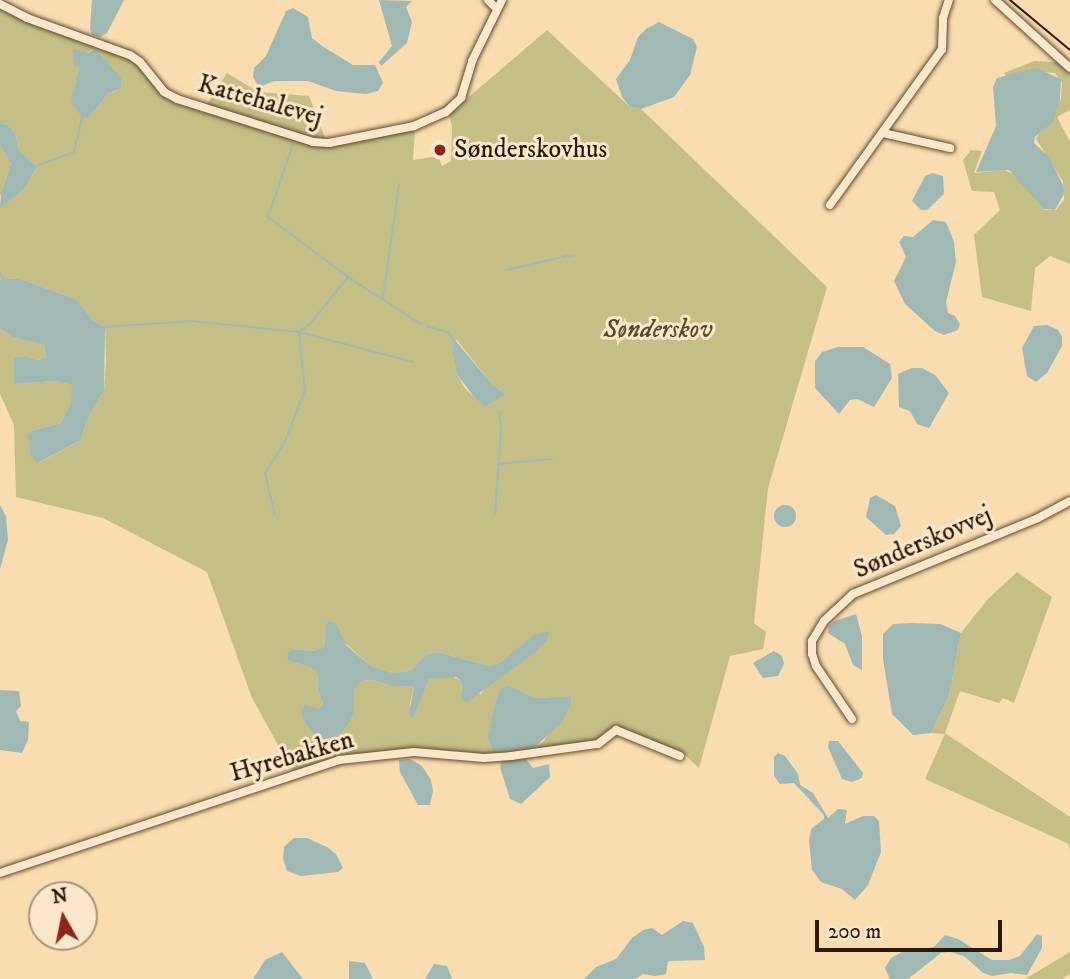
<!DOCTYPE html>
<html>
<head>
<meta charset="utf-8">
<style>
  body { margin:0 }
  #map { position:relative; width:1070px; height:979px; overflow:hidden; background:#f9dcaf; font-family:"IM FELL DW Pica",serif }
  div>[style] { position:absolute }
  [style*='--x'] { left:calc(var(--x)*1px); top:calc(var(--y)*1px); width:calc(var(--w)*1px); rotate:calc(var(--a)*1deg) }
  .green>* { inset:0; background:#c5be86 }
  .water>* { inset:0; background:#a1b9b4 }
  .round { border-radius:50% }
  .stream>* { height:2px; margin:-1px; padding:0 1px; transform-origin:1px; border-radius:1px; background:#a1b9b4 }
  .roads { filter:drop-shadow(0 0 2px #60492e) drop-shadow(0 0 2px #60492e) }
  .street>* { height:8px; margin:-4px; padding:0 4px; transform-origin:4px; border-radius:4px; background:#fbe8cb }
  .tram>* { height:2px; margin:-1px; padding:0 1px; transform-origin:1px; border-radius:1px; background:#2d1803 }
  .dots>* { width:19px; height:19px; translate:-50% -50%; box-sizing:border-box; border:4px solid #fbe8cb; border-radius:50% }
  span { translate:-50% -50%; white-space:nowrap; text-align:center; line-height:1.15; -webkit-text-stroke:6px #fbe8cb; paint-order:stroke }
  .street-label { font-size:26px; color:#2d1803 }
  .poi-label { font-size:26px; color:#2d1803 }
  .left { translate:0 -50%; text-align:left }
  .park-label { font-size:26px; color:#5b4a2a; font-style:italic }
  .north { position:absolute; left:28px; top:881px; width:70px; height:70px; box-sizing:border-box; background:#fbe8cb; border:2px solid #a9957b; border-radius:50%; rotate:351deg; font-size:19px; font-weight:700; line-height:28px; text-align:center; color:#2d1803 }
  .north::after { content:''; display:block; margin:auto; width:24px; height:32px; background:#8f2418; clip-path:polygon(50% 0,100% 100%,50% 72%,0 100%) }
  .scale { position:absolute; left:815px; top:920px; width:187px; height:32px; box-sizing:border-box; border:4px solid #2d1803; border-top:0; padding-left:9px; font-size:21px; line-height:24px; white-space:nowrap; color:#2d1803; -webkit-text-stroke:5px #fbe8cb; paint-order:stroke }
</style>
</head>
<body>
<div id="map">
  <div class="green">
    <i style="clip-path:polygon(evenodd,0 9px,135px 60px,156px 89px,202px 112px,227px 73px,258px 92px,309px 96px,328px 146px,415px 129px,413px 160px,438px 156px,442px 166px,451px 161px,452px 127px,449px 114px,547px 30px,630px 107px,641px 109px,827px 287px,768px 488px,754px 623px,766px 632px,763px 649px,730px 656px,699px 768px,682px 752px,615px 729px,595px 743px,477px 756px,397px 750px,338px 758px,293px 772px,252px 698px,207px 572px,103px 518px,16px 497px,14px 425px,0 394px,0 329px,12px 337px,44px 345px,46px 357px,38px 360px,26px 356px,14px 357px,14px 384px,55px 381px,73px 385px,71px 402px,61px 423px,34px 430px,39px 463px,81px 440px,87px 419px,104px 391px,106px 360px,105px 327px,93px 320px,76px 299px,20px 279px,0 280px,0 209px,25px 188px,37px 167px,19px 150px,15px 133px,8px 125px,0 123px,0 9px,95px 48px,121px 79px,116px 91px,108px 94px,90px 117px,78px 78px,79px 68px,75px 65px,75px 60px,95px 48px,0 9px,456px 339px,492px 384px,506px 395px,484px 407px,464px 387px,458px 376px,456px 339px,0 9px,326px 626px,371px 666px,393px 673px,410px 671px,427px 654px,438px 652px,490px 666px,501px 662px,531px 639px,531px 656px,486px 687px,481px 694px,461px 690px,461px 681px,450px 675px,429px 679px,409px 708px,414px 686px,393px 687px,374px 680px,361px 681px,354px 690px,348px 725px,330px 747px,304px 721px,312px 709px,319px 709px,323px 704px,318px 689px,317px 672px,311px 667px,289px 661px,286px 656px,291px 649px,314px 651px,324px 647px,326px 626px,0 9px,508px 685px,536px 698px,571px 696px,544px 741px,535px 747px,493px 751px,488px 739px,508px 685px)"></i>
    <i style="clip-path:polygon(1034px 61px,1068px 63px,1070px 66px,1070px 110px,1057px 117px,1070px 142px,1070px 264px,1050px 256px,1035px 268px,1031px 311px,982px 297px,974px 235px,1000px 210px,994px 192px,972px 191px,963px 160px,971px 150px,982px 151px,974px 173px,1005px 170px,1016px 176px,1045px 210px,1056px 210px,1064px 200px,1063px 181px,1036px 139px,1061px 99px,1062px 82px,1055px 73px,1024px 71px,1009px 79px,1004px 73px)"></i>
    <i style="clip-path:polygon(0 145px,11px 164px,0 196px)"></i>
    <i style="clip-path:polygon(1017px 572px,1052px 597px,1014px 703px,1003px 698px,999px 703px,960px 691px,945px 733px,1070px 817px,1070px 851px,1069px 844px,925px 779px,945px 734px,931px 733px,949px 696px,961px 633px,988px 599px)"></i>
    <i style="clip-path:polygon(1070px 952px,1070px 974px,1062px 979px,1025px 979px)"></i>
  </div>
  <div class="water">
    <i style="clip-path:polygon(92px 0,124px 0,107px 33px,100px 37px,92px 35px,90px 29px)"></i>
    <i style="clip-path:polygon(379px 0,412px 1px,406px 7px,412px 22px,407px 43px,381px 66px,379px 62px,392px 46px)"></i>
    <i style="clip-path:polygon(293px 8px,308px 17px,312px 38px,322px 46px,353px 65px,375px 65px,383px 83px,378px 91px,366px 94px,336px 91px,308px 81px,274px 81px,262px 86px,257px 84px,253px 77px,254px 68px,266px 56px,286px 11px)"></i>
    <i style="clip-path:polygon(659px 22px,693px 39px,697px 47px,690px 75px,674px 97px,641px 109px,630px 107px,622px 97px,616px 79px,630px 60px,638px 37px,646px 29px)"></i>
    <i style="clip-path:polygon(95px 48px,121px 78px,121px 88px,108px 94px,90px 117px,82px 117px,71px 102px,79px 68px,74px 65px,73px 51px,74px 49px,88px 53px)"></i>
    <i style="clip-path:polygon(1036px 68px,1061px 79px,1060px 99px,1053px 122px,1035px 137px,1034px 143px,1049px 157px,1063px 185px,1064px 194px,1055px 210px,1044px 209px,1009px 170px,976px 172px,996px 126px,993px 87px,997px 78px)"></i>
    <i style="clip-path:polygon(0 123px,8px 125px,15px 133px,19px 150px,37px 167px,25px 188px,0 209px,1px 193px,11px 164px,0 145px)"></i>
    <i style="clip-path:polygon(932px 173px,943px 176px,944px 194px,927px 210px,921px 210px,912px 201px,925px 176px)"></i>
    <i style="clip-path:polygon(933px 220px,946px 222px,954px 242px,956px 262px,946px 302px,948px 313px,955px 316px,960px 324px,958px 330px,944px 335px,935px 331px,905px 304px,894px 281px,906px 257px,899px 242px,904px 236px,913px 237px)"></i>
    <i style="clip-path:polygon(5px 279px,20px 279px,76px 299px,93px 320px,105px 327px,104px 391px,87px 419px,81px 440px,38px 463px,31px 456px,28px 435px,34px 430px,61px 423px,71px 402px,72px 385px,55px 381px,14px 384px,14px 357px,26px 356px,38px 360px,46px 357px,44px 345px,12px 337px,0 329px,0 280px)"></i>
    <i style="clip-path:polygon(1047px 325px,1058px 330px,1062px 337px,1062px 346px,1047px 373px,1036px 382px,1027px 376px,1022px 348px,1034px 326px)"></i>
    <i style="clip-path:polygon(454px 339px,492px 384px,506px 395px,484px 407px,475px 398px,458px 376px,452px 350px)"></i>
    <i style="clip-path:polygon(838px 347px,863px 347px,890px 364px,892px 378px,874px 407px,857px 399px,850px 400px,839px 414px,815px 388px,815px 361px,822px 352px)"></i>
    <i style="clip-path:polygon(912px 368px,922px 368px,935px 375px,949px 393px,929px 428px,917px 424px,910px 411px,899px 407px,898px 374px)"></i>
    <i style="clip-path:polygon(876px 495px,895px 506px,901px 526px,894px 534px,886px 535px,866px 517px,870px 498px)"></i>
    <i class="round" style="left:774px;top:505px;width:22px;height:22px"></i>
    <i style="clip-path:polygon(0 505px,6px 516px,8px 540px,0 569px)"></i>
    <i style="clip-path:polygon(856px 614px,862px 636px,862px 670px,853px 665px,845px 644px,828px 633px,829px 626px,835px 621px)"></i>
    <i style="clip-path:polygon(329px 621px,336px 624px,347px 646px,371px 666px,393px 673px,410px 671px,427px 654px,438px 652px,490px 666px,501px 662px,534px 635px,550px 631px,546px 641px,531px 656px,467px 702px,462px 700px,461px 681px,456px 677px,429px 679px,413px 718px,409px 714px,414px 686px,393px 687px,374px 680px,361px 681px,354px 690px,354px 712px,348px 725px,330px 747px,325px 749px,304px 721px,301px 711px,305px 705px,319px 709px,323px 704px,318px 689px,317px 672px,310px 667px,289px 661px,286px 656px,291px 649px,314px 651px,324px 647px,326px 626px)"></i>
    <i style="clip-path:polygon(912px 623px,940px 624px,961px 633px,949px 696px,931px 733px,913px 735px,892px 714px,883px 659px,883px 634px,893px 624px)"></i>
    <i style="clip-path:polygon(774px 651px,782px 656px,784px 664px,778px 676px,763px 678px,753px 663px)"></i>
    <i style="clip-path:polygon(508px 685px,536px 698px,571px 696px,571px 704px,561px 723px,535px 747px,493px 751px,488px 739px,494px 708px,500px 690px)"></i>
    <i style="clip-path:polygon(0 690px,19px 691px,21px 706px,16px 711px,20px 721px,29px 722px,28px 740px,22px 753px,0 750px)"></i>
    <i style="clip-path:polygon(829px 741px,838px 741px,863px 773px,862px 778px,852px 782px,842px 779px,828px 747px)"></i>
    <i style="clip-path:polygon(778px 753px,785px 756px,798px 774px,800px 785px,813px 793px,828px 818px,838px 809px,847px 810px,845px 824px,863px 816px,874px 816px,879px 821px,881px 852px,868px 885px,855px 900px,842px 889px,821px 882px,812px 870px,809px 841px,811px 829px,824px 819px,824px 815px,794px 783px,780px 784px,774px 776px,774px 757px)"></i>
    <i style="clip-path:polygon(524px 757px,533px 768px,549px 764px,550px 777px,521px 804px,510px 799px,500px 767px,502px 760px)"></i>
    <i style="clip-path:polygon(410px 759px,422px 766px,431px 780px,433px 791px,430px 805px,418px 805px,400px 772px,399px 760px)"></i>
    <i style="clip-path:polygon(294px 838px,307px 838px,327px 847px,336px 854px,343px 868px,338px 872px,301px 876px,287px 871px,283px 859px,284px 847px)"></i>
    <i style="clip-path:polygon(683px 921px,693px 923px,704px 947px,705px 960px,668px 961px,666px 974px,655px 976px,643px 974px,635px 979px,584px 979px,596px 967px,616px 959px,632px 938px,643px 930px,652px 928px,662px 935px)"></i>
    <i style="clip-path:polygon(1037px 934px,1042px 936px,1042px 948px,1027px 975px,1011px 973px,992px 976px,983px 973px,964px 956px,950px 952px,941px 953px,908px 979px,890px 979px,885px 968px,891px 958px,902px 952px,934px 947px,945px 935px,958px 939px,992px 960px,1009px 960px,1020px 956px)"></i>
    <i style="clip-path:polygon(282px 952px,303px 979px,253px 979px,265px 960px)"></i>
    <i style="clip-path:polygon(349px 961px,365px 963px,373px 979px,349px 979px)"></i>
    <i style="clip-path:polygon(434px 964px,447px 966px,452px 979px,425px 979px)"></i>
  </div>
  <div class="stream">
    <i style="--x:293;--y:144;--w:77;--a:108.9"></i>
    <i style="--x:268;--y:217;--w:100;--a:36.9"></i>
    <i style="--x:36;--y:166;--w:40;--a:-20.2"></i>
    <i style="--x:74;--y:152;--w:36;--a:-77"></i>
    <i style="--x:562;--y:257;--w:12;--a:-9"></i>
    <i style="--x:506;--y:270;--w:54;--a:-12.8"></i>
    <i style="--x:0;--y:273;--w:7;--a:63"></i>
    <i style="--x:383;--y:297;--w:114;--a:-81.9"></i>
    <i style="--x:427;--y:326;--w:23;--a:18"></i>
    <i style="--x:449;--y:333;--w:8;--a:60"></i>
    <i style="--x:105;--y:327;--w:86;--a:-4"></i>
    <i style="--x:191;--y:321;--w:109;--a:5.8"></i>
    <i style="--x:299;--y:332;--w:118;--a:14.7"></i>
    <i style="--x:498;--y:464;--w:54;--a:-5.3"></i>
    <i style="--x:495;--y:514;--w:86;--a:-86"></i>
    <i style="--x:501;--y:428;--w:17;--a:-97"></i>
    <i style="--x:275;--y:516;--w:44;--a:-103.1"></i>
    <i style="--x:265;--y:473;--w:35;--a:-57"></i>
    <i style="--x:284;--y:444;--w:58;--a:-68.7"></i>
    <i style="--x:305;--y:390;--w:58;--a:-95.9"></i>
    <i style="--x:299;--y:332;--w:14;--a:-36"></i>
    <i style="--x:310;--y:324;--w:60;--a:-51"></i>
    <i style="--x:348;--y:277;--w:87;--a:32.8"></i>
  </div>
  <div class="roads">
    <div class="street">
      <i style="--x:488;--y:0;--w:11;--a:45"></i>
      <i style="--x:995;--y:0;--w:101;--a:42.2"></i>
      <i style="--x:0;--y:4;--w:30;--a:27"></i>
      <i style="--x:27;--y:18;--w:109;--a:19.8"></i>
      <i style="--x:130;--y:55;--w:12;--a:35"></i>
      <i style="--x:140;--y:62;--w:38;--a:51"></i>
      <i style="--x:164;--y:92;--w:15;--a:28"></i>
      <i style="--x:177;--y:99;--w:143;--a:17.5"></i>
      <i style="--x:313;--y:142;--w:16;--a:4"></i>
      <i style="--x:329;--y:143;--w:87;--a:-11.3"></i>
      <i style="--x:414;--y:126;--w:35;--a:-24"></i>
      <i style="--x:446;--y:112;--w:21;--a:-43"></i>
      <i style="--x:461;--y:98;--w:39;--a:-73"></i>
      <i style="--x:472;--y:61;--w:68;--a:-63.8"></i>
      <i style="--x:883;--y:133;--w:69;--a:12.6"></i>
      <i style="--x:830;--y:205;--w:192;--a:-54.3"></i>
      <i style="--x:942;--y:49;--w:31;--a:-88"></i>
      <i style="--x:943;--y:18;--w:19;--a:-72"></i>
      <i style="--x:852;--y:719;--w:64;--a:-124.2"></i>
      <i style="--x:816;--y:666;--w:13;--a:-108"></i>
      <i style="--x:812;--y:654;--w:13;--a:-90"></i>
      <i style="--x:812;--y:641;--w:23;--a:-59"></i>
      <i style="--x:824;--y:621;--w:40;--a:-43"></i>
      <i style="--x:853;--y:594;--w:200;--a:-22.3"></i>
      <i style="--x:1038;--y:518;--w:36;--a:-28"></i>
      <i style="--x:0;--y:873;--w:357;--a:-18.4"></i>
      <i style="--x:339;--y:760;--w:75;--a:-6.1"></i>
      <i style="--x:414;--y:752;--w:70;--a:4.9"></i>
      <i style="--x:484;--y:758;--w:27;--a:-4"></i>
      <i style="--x:511;--y:756;--w:88;--a:-7.9"></i>
      <i style="--x:598;--y:744;--w:23;--a:-38"></i>
      <i style="--x:616;--y:730;--w:69;--a:22.1"></i>
    </div>
  </div>
  <div class="tram">
    <i style="--x:1010;--y:0;--w:78;--a:39.8"></i>
  </div>
  <div class="dots">
    <i style="left:440px;top:150px;background:#8f2418"></i>
  </div>
  <div class="street-label">
    <span style="left:260px;top:101px;rotate:16deg">Kattehalevej</span>
    <span style="left:923px;top:543px;rotate:-23deg">Sønderskovvej</span>
    <span style="left:292px;top:757px;rotate:-16deg">Hyrebakken</span>
  </div>
  <div class="poi-label">
    <span class="left" style="left:454px;top:150px">Sønderskovhus</span>
  </div>
  <div class="park-label">
    <span style="left:658px;top:330px">Sønderskov</span>
  </div>
  <div class="north">N</div>
  <div class="scale">200 m</div>
</div>
</body>
</html>
